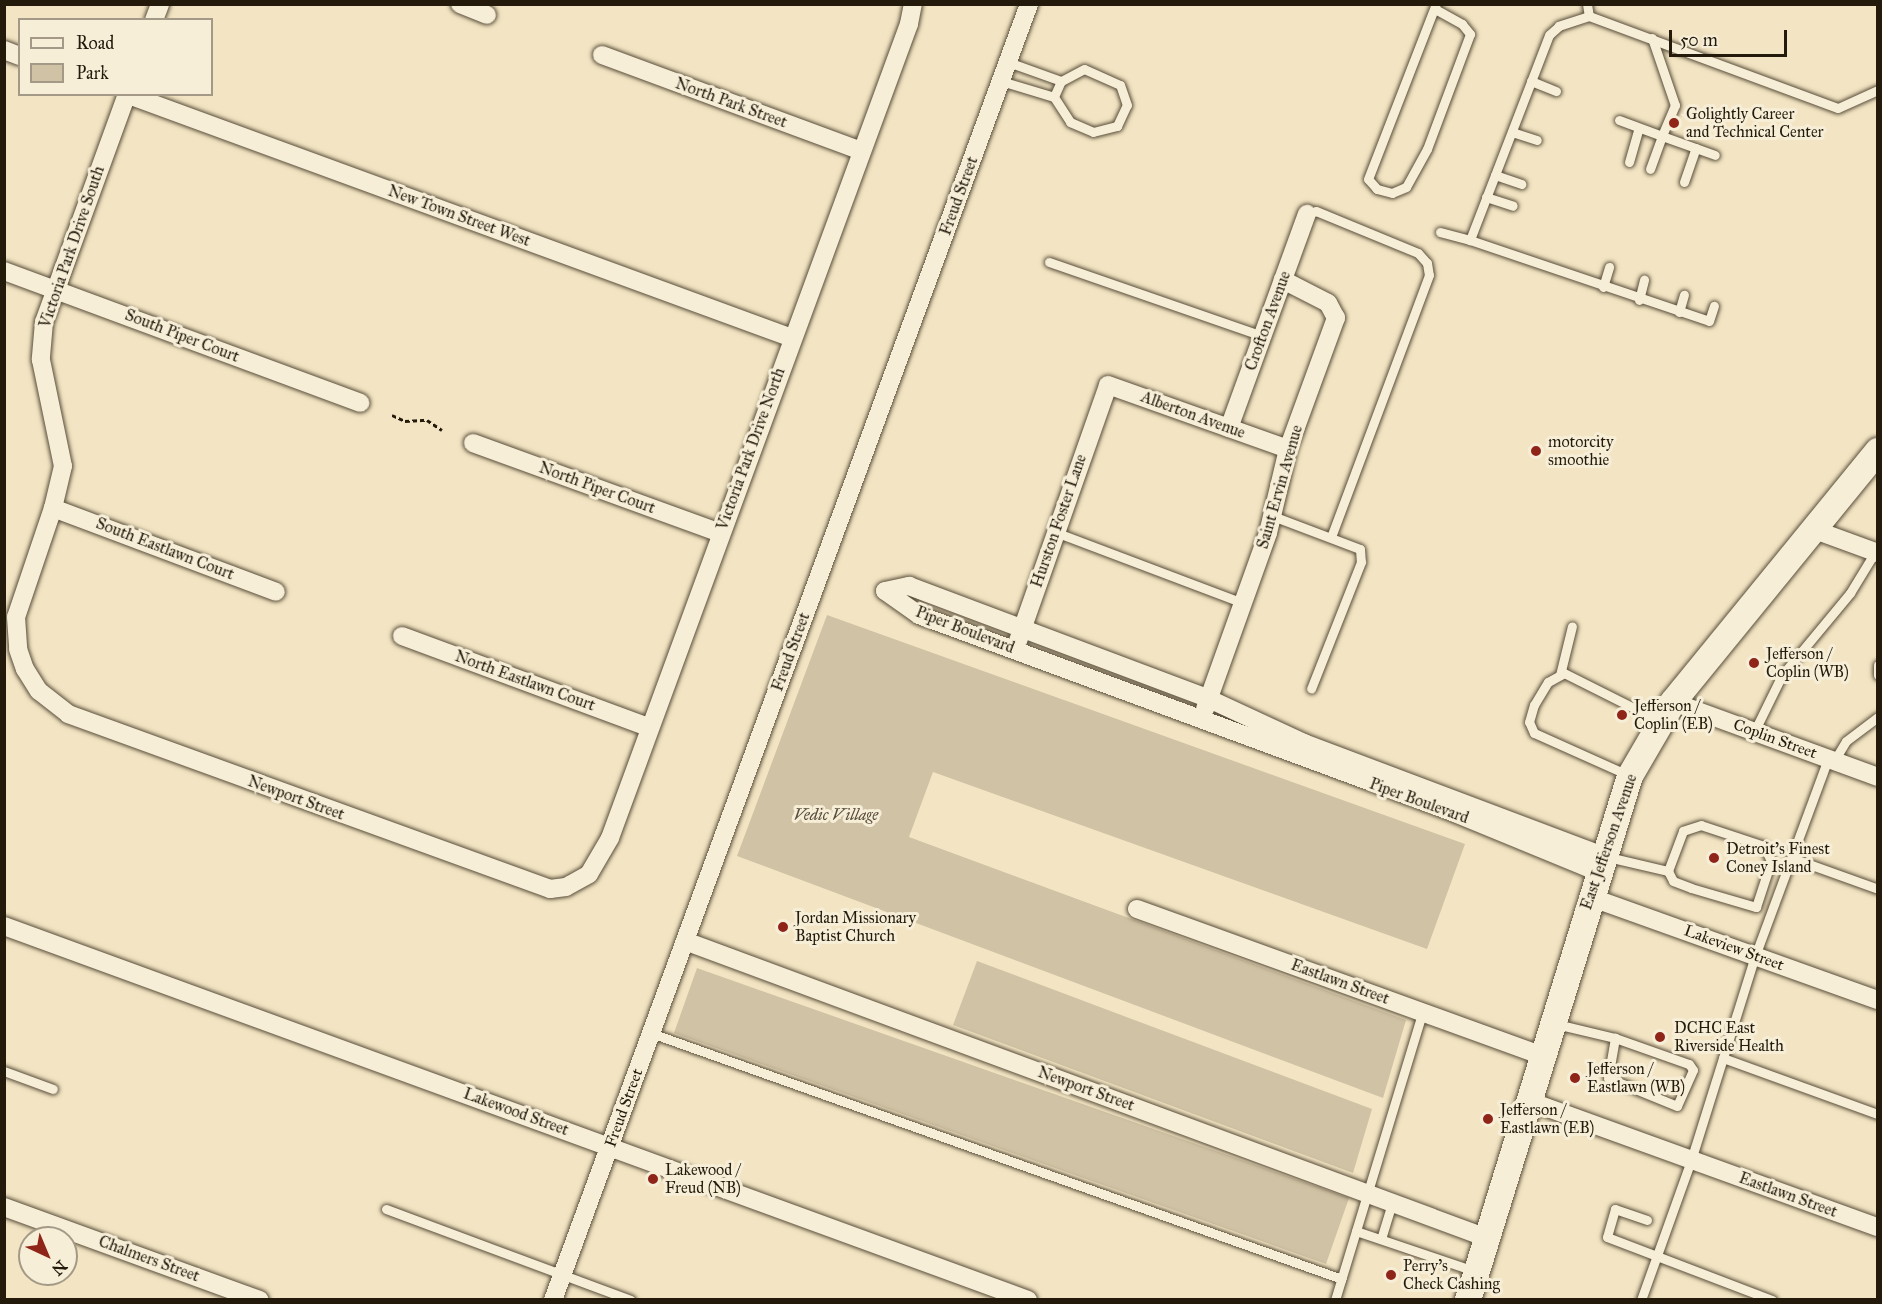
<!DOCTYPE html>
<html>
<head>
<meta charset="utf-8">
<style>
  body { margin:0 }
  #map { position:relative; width:1882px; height:1304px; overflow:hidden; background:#f3e5c3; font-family:"IM FELL Great Primer",serif }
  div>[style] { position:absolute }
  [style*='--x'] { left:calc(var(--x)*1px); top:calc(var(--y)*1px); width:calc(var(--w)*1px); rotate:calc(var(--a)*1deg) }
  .green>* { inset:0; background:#d0c2a4 }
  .path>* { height:3px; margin-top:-1.5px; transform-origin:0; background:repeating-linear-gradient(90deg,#241a0c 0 4.5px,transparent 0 7.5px) }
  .roads { filter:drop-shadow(0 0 2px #584d3a) drop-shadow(0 0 2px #584d3a) }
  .service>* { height:9px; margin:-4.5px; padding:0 4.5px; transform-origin:4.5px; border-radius:4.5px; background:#f7eed8 }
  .minor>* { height:18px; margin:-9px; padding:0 9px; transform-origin:9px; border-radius:9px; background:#f7eed8 }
  .secondary>* { height:26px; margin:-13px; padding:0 13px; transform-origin:13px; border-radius:13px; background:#f7eed8 }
  .dots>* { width:16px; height:16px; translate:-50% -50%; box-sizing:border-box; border:3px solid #f7eed8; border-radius:50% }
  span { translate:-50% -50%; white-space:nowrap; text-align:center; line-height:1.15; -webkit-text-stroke:6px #f7eed8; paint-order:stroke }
  .street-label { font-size:16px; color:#241a0c }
  .poi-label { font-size:16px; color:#241a0c }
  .left { translate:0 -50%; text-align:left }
  .park-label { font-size:16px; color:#584c3a; font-style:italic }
  .frame { position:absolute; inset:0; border:6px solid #241a0c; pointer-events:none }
  .legend { position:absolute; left:18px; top:18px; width:195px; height:78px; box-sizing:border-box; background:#f7eed8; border:2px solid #a39986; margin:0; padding:8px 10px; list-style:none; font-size:18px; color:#241a0c }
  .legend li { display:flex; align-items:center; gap:12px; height:30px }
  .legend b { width:30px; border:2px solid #a39986 }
  .north { position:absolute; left:18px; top:1226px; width:60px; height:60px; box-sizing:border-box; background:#f7eed8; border:2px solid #a39986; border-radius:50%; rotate:136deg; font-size:16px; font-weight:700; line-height:24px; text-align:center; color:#241a0c }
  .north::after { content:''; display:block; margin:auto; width:21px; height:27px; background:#8f2418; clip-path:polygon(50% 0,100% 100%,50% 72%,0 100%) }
  .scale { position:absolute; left:1669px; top:30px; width:118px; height:27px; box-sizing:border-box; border:3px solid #241a0c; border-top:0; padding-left:8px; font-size:18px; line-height:21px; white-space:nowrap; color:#241a0c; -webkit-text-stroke:4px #f7eed8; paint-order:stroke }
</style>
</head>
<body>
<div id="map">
  <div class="green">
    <i style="clip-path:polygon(827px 615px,1465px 844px,1427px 949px,933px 772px,909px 837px,1406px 1020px,1383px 1098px,737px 856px)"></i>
    <i style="clip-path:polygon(977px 961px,1372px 1109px,1353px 1173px,953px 1025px)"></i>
    <i style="clip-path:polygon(697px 968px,1349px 1198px,1326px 1264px,674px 1033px)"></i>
  </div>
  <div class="path">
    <i style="--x:392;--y:415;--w:14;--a:25"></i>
    <i style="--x:405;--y:421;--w:22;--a:-3"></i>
    <i style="--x:427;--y:420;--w:18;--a:34"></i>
  </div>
  <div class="roads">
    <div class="service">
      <i style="--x:1587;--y:4;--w:12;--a:81"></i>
      <i style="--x:1589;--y:16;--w:265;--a:20.3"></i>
      <i style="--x:1838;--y:108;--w:44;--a:-24.2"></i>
      <i style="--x:1435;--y:9;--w:31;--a:29"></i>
      <i style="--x:1462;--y:24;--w:13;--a:51"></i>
      <i style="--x:1470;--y:34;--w:123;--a:110.5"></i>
      <i style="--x:1427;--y:149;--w:43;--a:118.9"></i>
      <i style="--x:1406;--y:187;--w:15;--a:157"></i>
      <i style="--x:1392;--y:193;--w:16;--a:-165"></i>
      <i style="--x:1377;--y:189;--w:13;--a:-132"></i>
      <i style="--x:1368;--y:179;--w:188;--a:-68.8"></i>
      <i style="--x:1589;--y:16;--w:32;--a:162"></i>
      <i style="--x:1559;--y:26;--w:13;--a:138"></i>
      <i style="--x:1549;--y:35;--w:220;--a:111.1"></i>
      <i style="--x:1470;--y:240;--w:252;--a:18.7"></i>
      <i style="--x:1709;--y:321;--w:16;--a:-72"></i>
      <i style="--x:1652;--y:38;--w:71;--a:71.1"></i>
      <i style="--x:1675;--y:105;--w:34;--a:113"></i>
      <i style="--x:1662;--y:136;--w:56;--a:19.7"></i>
      <i style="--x:1008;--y:62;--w:56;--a:19.7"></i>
      <i style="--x:1001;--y:81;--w:55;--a:16.8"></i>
      <i style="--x:1054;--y:97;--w:30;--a:57"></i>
      <i style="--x:1070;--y:122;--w:25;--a:23"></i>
      <i style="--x:1093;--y:132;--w:25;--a:-14"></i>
      <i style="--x:1117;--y:126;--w:23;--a:-65"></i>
      <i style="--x:1127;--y:105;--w:21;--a:-109"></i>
      <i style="--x:1120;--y:85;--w:39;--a:-156"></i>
      <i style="--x:1084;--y:69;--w:26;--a:152"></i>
      <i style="--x:1061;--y:81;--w:17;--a:114"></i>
      <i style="--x:1531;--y:81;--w:27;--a:22"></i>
      <i style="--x:1619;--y:120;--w:46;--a:20.4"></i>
      <i style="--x:1662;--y:136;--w:35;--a:110"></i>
      <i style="--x:1512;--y:132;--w:26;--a:18"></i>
      <i style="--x:1629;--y:162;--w:35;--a:-74"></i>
      <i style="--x:1495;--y:175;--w:28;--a:19"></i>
      <i style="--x:1684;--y:182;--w:36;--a:-71"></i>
      <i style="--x:1486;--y:197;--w:28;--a:18"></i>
      <i style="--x:1307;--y:214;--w:9;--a:-18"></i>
      <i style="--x:1316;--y:211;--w:110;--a:22.4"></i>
      <i style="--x:1418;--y:253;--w:13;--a:48"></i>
      <i style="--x:1427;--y:263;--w:12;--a:81"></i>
      <i style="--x:1429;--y:275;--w:280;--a:110.5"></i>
      <i style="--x:1440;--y:232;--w:31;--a:15"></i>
      <i style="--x:1049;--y:262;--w:226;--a:19.1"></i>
      <i style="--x:1603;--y:287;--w:21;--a:-73"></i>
      <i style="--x:1639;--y:300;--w:21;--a:-76"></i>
      <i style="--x:1679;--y:312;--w:18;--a:-74"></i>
      <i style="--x:1270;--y:515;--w:96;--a:20.7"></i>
      <i style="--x:1360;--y:549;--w:13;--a:86"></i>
      <i style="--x:1361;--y:562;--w:136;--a:111.5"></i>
      <i style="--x:1055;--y:532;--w:201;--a:20.7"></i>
      <i style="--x:1878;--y:665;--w:10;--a:90"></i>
      <i style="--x:1560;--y:675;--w:50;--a:-76.2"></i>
      <i style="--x:1754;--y:732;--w:64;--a:-63.8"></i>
      <i style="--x:1782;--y:675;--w:107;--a:-50.3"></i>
      <i style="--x:1850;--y:593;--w:48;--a:-58.6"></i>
      <i style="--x:1834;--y:761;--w:23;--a:-59"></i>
      <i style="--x:1846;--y:741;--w:40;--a:-37"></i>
      <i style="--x:1628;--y:775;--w:103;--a:-155.9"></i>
      <i style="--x:1534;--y:733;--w:12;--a:-114"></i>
      <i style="--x:1529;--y:722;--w:18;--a:-74"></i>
      <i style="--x:1534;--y:705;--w:27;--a:-59"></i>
      <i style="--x:1548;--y:682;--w:18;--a:-29"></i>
      <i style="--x:1564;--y:673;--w:107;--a:26.6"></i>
      <i style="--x:1608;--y:857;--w:62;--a:13.1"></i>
      <i style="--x:1668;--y:871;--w:11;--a:63"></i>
      <i style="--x:1673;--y:881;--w:19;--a:21"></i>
      <i style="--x:1691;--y:888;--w:68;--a:16.3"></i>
      <i style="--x:1756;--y:907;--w:48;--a:-71.9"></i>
      <i style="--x:1771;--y:861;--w:17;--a:-115"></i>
      <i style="--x:1764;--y:846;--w:66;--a:-161.6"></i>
      <i style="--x:1701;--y:825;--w:19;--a:162"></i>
      <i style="--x:1683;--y:831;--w:43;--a:110.6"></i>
      <i style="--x:1792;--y:858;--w:91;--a:19.8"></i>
      <i style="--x:1556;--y:1024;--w:61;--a:13.3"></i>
      <i style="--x:1615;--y:1038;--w:78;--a:19.4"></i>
      <i style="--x:1689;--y:1064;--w:7;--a:56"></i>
      <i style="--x:1693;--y:1070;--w:39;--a:114"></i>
      <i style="--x:1677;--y:1106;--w:74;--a:-157.9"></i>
      <i style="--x:1608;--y:1078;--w:41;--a:-80.1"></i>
      <i style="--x:651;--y:1033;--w:733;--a:19.6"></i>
      <i style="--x:1723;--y:1058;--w:165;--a:19.9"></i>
      <i style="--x:4;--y:1071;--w:52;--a:20.2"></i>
      <i style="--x:386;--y:1209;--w:261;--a:20.4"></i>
      <i style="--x:1647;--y:1220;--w:34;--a:-161"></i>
      <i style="--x:1615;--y:1209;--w:29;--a:106"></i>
      <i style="--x:1607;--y:1237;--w:177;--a:20.9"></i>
      <i style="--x:1356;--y:1231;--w:125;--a:18.7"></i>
      <i style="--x:1381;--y:1239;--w:39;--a:-73"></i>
      <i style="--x:1335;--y:1300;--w:300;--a:-73.1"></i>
      <i style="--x:1641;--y:1300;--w:149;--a:-70.3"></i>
      <i style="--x:1691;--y:1160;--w:214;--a:-72.6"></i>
      <i style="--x:1755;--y:956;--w:210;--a:-69.7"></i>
    </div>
    <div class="minor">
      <i style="--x:460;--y:4;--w:29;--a:22"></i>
      <i style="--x:154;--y:20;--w:17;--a:-69"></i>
      <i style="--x:4;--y:50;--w:17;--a:21"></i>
      <i style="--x:602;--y:55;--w:276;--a:20.3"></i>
      <i style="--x:126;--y:94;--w:709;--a:20.12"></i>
      <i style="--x:127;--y:94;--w:243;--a:110"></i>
      <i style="--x:44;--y:322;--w:38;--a:95"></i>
      <i style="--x:41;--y:360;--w:108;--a:78.3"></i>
      <i style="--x:63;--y:466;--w:43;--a:103.4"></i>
      <i style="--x:53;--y:508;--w:115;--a:108.7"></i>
      <i style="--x:16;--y:617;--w:32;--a:86"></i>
      <i style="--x:18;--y:649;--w:21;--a:71"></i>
      <i style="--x:25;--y:669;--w:26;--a:58"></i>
      <i style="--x:39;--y:691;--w:37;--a:38"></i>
      <i style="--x:68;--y:714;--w:513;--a:19.95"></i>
      <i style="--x:550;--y:889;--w:16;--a:-7"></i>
      <i style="--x:566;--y:887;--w:26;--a:-29"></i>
      <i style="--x:589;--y:874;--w:42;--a:-59.7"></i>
      <i style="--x:610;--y:838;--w:867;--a:-69.83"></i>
      <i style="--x:909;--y:24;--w:20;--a:-79"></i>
      <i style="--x:4;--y:271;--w:380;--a:20.3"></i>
      <i style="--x:1229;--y:428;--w:228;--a:-70"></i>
      <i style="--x:473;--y:443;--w:263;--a:20"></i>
      <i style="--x:53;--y:508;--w:238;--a:20.6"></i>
      <i style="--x:1815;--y:530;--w:67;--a:20.1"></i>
      <i style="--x:885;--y:591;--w:25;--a:-12"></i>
      <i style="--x:909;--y:586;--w:321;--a:20.6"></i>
      <i style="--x:1209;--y:699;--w:105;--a:24.9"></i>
      <i style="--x:1304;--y:743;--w:320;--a:20.7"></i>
      <i style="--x:885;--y:591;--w:42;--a:35.2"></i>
      <i style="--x:919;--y:615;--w:571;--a:20.27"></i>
      <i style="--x:1455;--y:813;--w:155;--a:22.4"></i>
      <i style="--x:402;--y:636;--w:262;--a:20.3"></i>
      <i style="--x:1018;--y:641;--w:271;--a:-70.6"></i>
      <i style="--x:1108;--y:385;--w:191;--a:19.6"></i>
      <i style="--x:1673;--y:702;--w:218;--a:20.1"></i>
      <i style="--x:1205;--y:709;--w:187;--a:-70.3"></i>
      <i style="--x:1268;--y:533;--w:86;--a:-76.6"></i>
      <i style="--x:1288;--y:449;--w:140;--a:-69.9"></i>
      <i style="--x:1336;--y:318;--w:17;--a:-118"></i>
      <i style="--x:1328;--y:303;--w:51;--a:-152.9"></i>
      <i style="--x:1590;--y:897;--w:306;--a:19.7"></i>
      <i style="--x:1137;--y:909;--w:431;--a:19.9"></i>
      <i style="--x:4;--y:926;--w:1090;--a:20.06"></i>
      <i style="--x:685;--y:941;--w:855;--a:20.32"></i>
      <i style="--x:1529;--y:1101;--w:371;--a:19.9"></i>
      <i style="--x:4;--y:1207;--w:272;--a:20"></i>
      <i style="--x:553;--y:1300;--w:1381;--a:-69.83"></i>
    </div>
    <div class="secondary">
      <i style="--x:1468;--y:1300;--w:548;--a:-72.82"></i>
      <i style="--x:1630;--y:776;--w:86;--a:-59.8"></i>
      <i style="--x:1673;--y:702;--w:324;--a:-50.8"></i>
    </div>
  </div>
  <div class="dots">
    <i style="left:1674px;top:123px;background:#8f2418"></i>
    <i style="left:1536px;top:451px;background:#8f2418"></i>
    <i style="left:1754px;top:663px;background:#8f2418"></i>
    <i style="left:1622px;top:715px;background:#8f2418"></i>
    <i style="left:1714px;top:858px;background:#8f2418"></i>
    <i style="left:783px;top:927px;background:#8f2418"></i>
    <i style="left:1660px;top:1037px;background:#8f2418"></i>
    <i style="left:1575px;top:1078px;background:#8f2418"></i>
    <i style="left:1488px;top:1119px;background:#8f2418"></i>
    <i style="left:653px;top:1179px;background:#8f2418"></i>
    <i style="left:1391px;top:1275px;background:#8f2418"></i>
  </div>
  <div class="street-label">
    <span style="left:731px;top:103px;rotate:20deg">North Park Street</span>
    <span style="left:959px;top:196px;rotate:-70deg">Freud Street</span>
    <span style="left:459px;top:216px;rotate:20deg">New Town Street West</span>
    <span style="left:72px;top:247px;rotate:-71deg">Victoria Park Drive South</span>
    <span style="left:1268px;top:321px;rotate:-70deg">Crofton Avenue</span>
    <span style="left:182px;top:336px;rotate:21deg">South Piper Court</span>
    <span style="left:1193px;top:415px;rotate:20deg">Alberton Avenue</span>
    <span style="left:751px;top:449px;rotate:-70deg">Victoria Park Drive North</span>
    <span style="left:1280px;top:487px;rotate:-74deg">Saint Ervin Avenue</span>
    <span style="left:597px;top:488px;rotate:20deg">North Piper Court</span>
    <span style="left:1059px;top:521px;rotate:-71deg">Hurston Foster Lane</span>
    <span style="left:165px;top:549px;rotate:21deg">South Eastlawn Court</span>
    <span style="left:965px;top:630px;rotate:21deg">Piper Boulevard</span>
    <span style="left:791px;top:652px;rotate:-70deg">Freud Street</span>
    <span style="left:525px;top:681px;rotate:20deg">North Eastlawn Court</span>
    <span style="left:1775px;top:739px;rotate:20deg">Coplin Street</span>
    <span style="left:296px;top:798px;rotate:20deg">Newport Street</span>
    <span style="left:1419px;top:801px;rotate:20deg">Piper Boulevard</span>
    <span style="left:1609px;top:842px;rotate:-71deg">East Jefferson Avenue</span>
    <span style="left:1734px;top:948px;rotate:20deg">Lakeview Street</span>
    <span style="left:1340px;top:982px;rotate:20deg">Eastlawn Street</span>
    <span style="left:1086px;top:1089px;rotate:20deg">Newport Street</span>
    <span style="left:624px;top:1108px;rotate:-70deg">Freud Street</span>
    <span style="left:516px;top:1112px;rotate:20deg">Lakewood Street</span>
    <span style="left:1788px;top:1195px;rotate:20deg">Eastlawn Street</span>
    <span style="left:149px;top:1259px;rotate:20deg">Chalmers Street</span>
  </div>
  <div class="poi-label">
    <span class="left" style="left:1686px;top:123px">Golightly Career<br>and Technical Center</span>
    <span class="left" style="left:1548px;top:451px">motorcity<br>smoothie</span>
    <span class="left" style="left:1766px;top:663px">Jefferson /<br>Coplin (WB)</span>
    <span class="left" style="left:1634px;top:715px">Jefferson /<br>Coplin (EB)</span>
    <span class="left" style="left:1726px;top:858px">Detroit's Finest<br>Coney Island</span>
    <span class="left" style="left:795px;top:927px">Jordan Missionary<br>Baptist Church</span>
    <span class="left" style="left:1674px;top:1037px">DCHC East<br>Riverside Health</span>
    <span class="left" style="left:1587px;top:1078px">Jefferson /<br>Eastlawn (WB)</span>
    <span class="left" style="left:1500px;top:1119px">Jefferson /<br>Eastlawn (EB)</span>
    <span class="left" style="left:665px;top:1179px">Lakewood /<br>Freud (NB)</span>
    <span class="left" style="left:1403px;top:1275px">Perry's<br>Check Cashing</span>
  </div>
  <div class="park-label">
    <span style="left:836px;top:815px">Vedic Village</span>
  </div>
  <div class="frame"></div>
  <ul class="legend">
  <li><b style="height:8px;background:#f7eed8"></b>Road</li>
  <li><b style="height:16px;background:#d0c2a4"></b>Park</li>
  </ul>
  <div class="north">N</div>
  <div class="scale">50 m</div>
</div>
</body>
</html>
